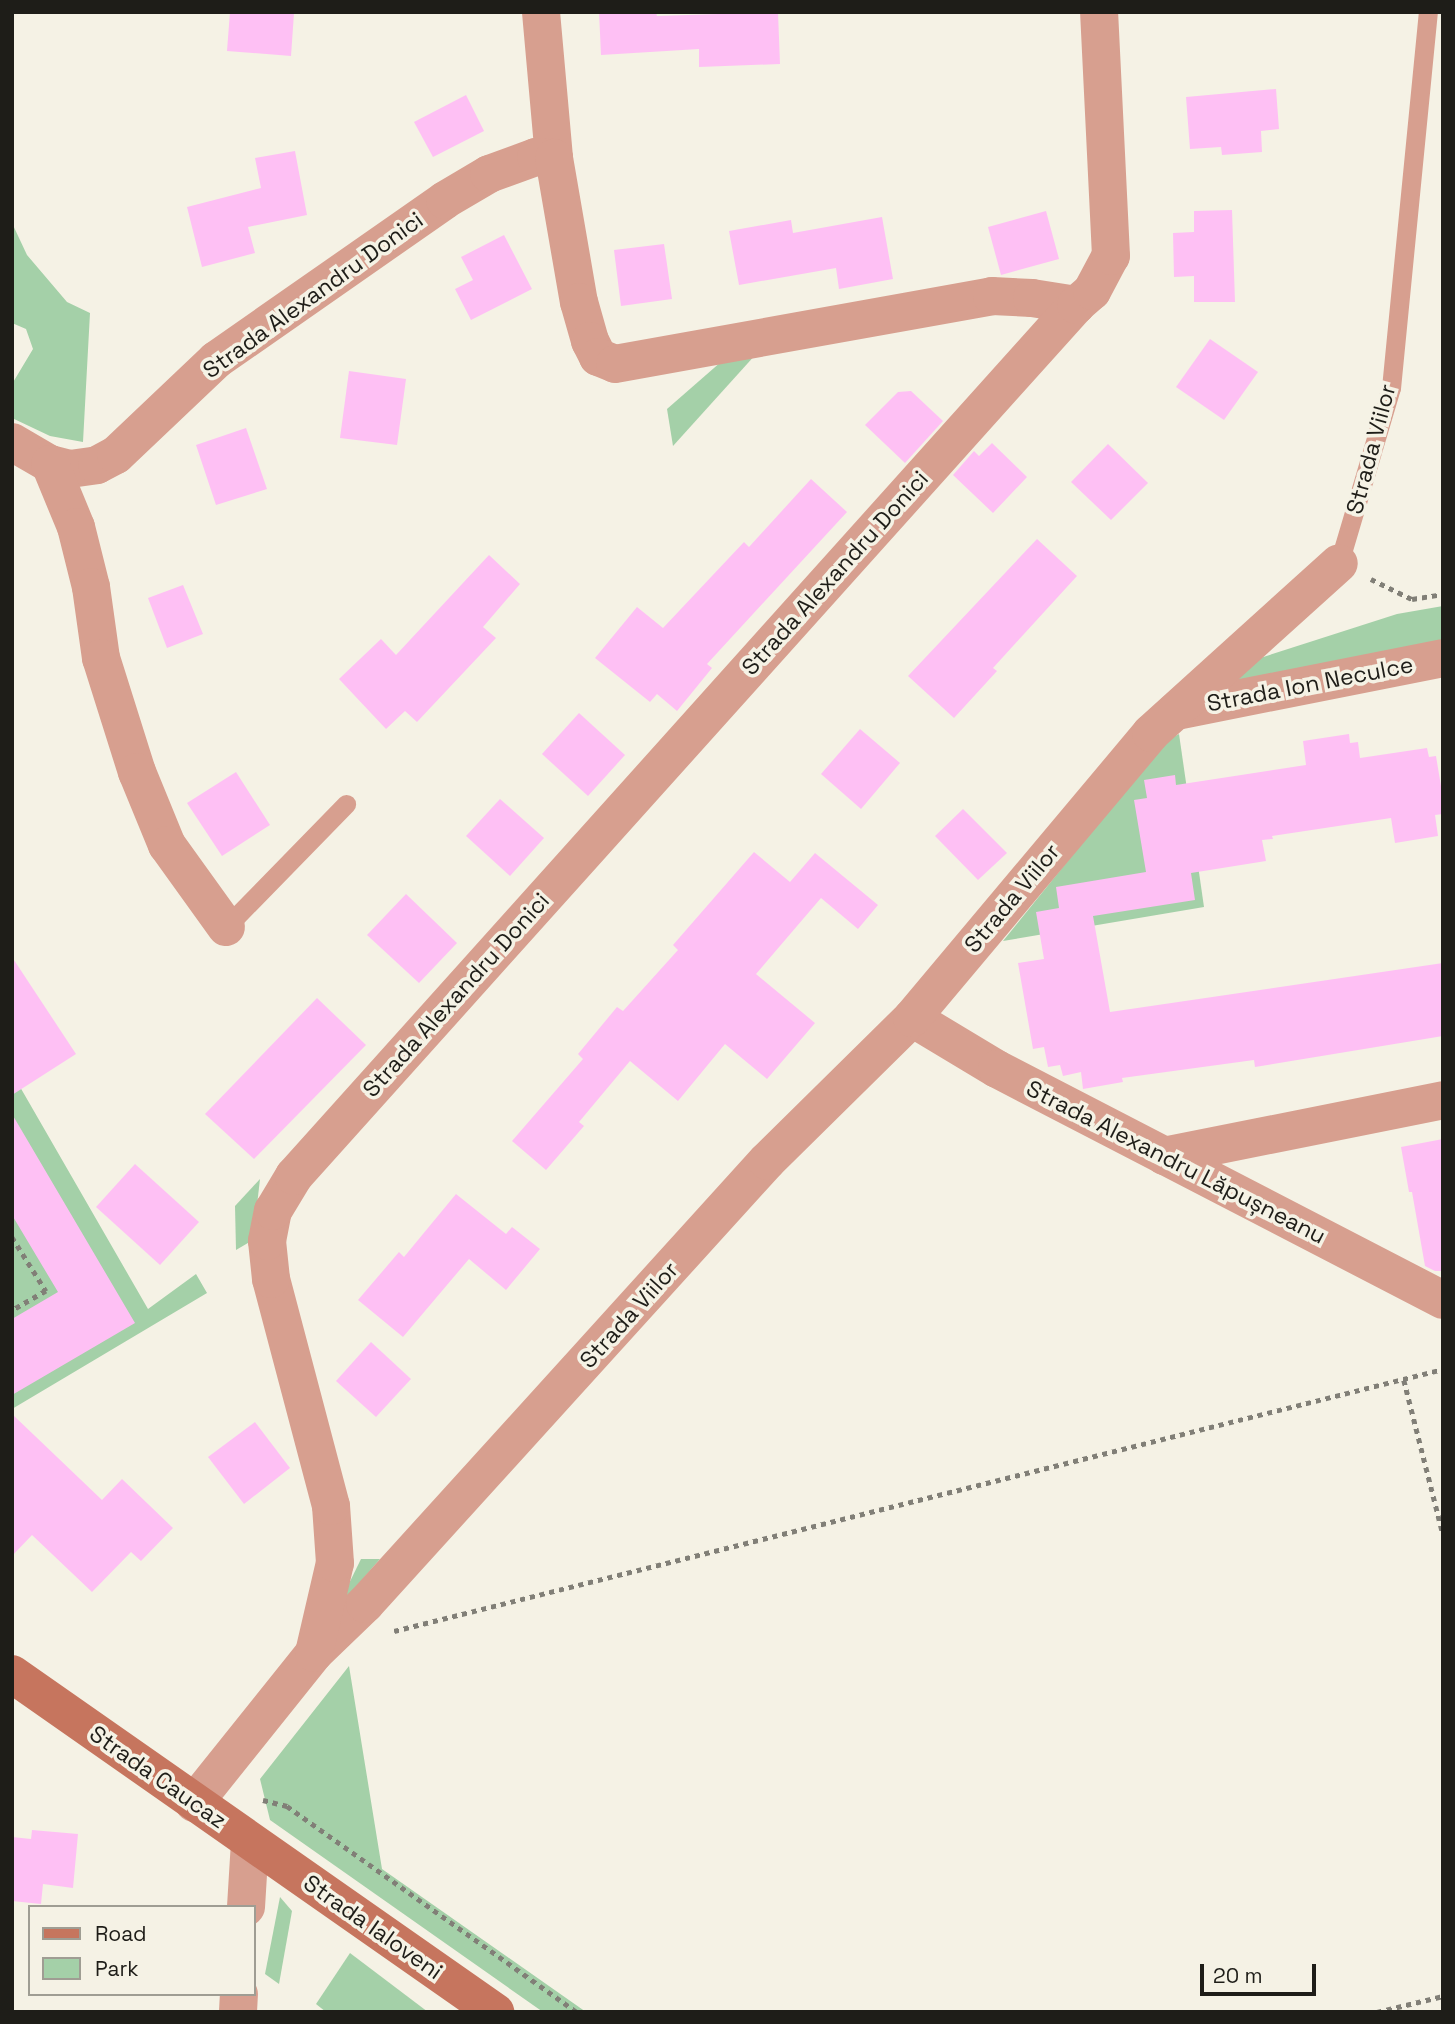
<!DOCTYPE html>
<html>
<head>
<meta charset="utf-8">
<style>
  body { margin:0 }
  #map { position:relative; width:1455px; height:2024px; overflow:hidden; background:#f5f2e5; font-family:"Space Grotesk",sans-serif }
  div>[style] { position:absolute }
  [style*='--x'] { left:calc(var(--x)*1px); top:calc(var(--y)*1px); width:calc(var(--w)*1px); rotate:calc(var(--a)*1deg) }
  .green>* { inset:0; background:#a4d0a8 }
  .building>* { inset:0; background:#fec0f4 }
  .path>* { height:4.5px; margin-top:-2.25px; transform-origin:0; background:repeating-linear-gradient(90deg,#817f77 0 5px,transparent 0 10px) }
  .lane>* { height:19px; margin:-9.5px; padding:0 9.5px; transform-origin:9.5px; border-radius:9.5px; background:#d79f8f }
  .street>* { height:38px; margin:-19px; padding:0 19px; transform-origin:19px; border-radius:19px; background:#d79f8f }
  .secondary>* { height:38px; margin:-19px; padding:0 19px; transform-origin:19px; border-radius:19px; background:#c6755e }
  span { translate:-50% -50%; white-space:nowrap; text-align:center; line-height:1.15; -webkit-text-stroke:7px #f5f2e5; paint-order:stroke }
  .street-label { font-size:23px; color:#1e1d18 }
  .frame { position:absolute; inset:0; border:14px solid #1e1d18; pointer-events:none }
  .legend { position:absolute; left:28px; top:1905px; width:228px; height:91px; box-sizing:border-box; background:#f5f2e5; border:2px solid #9f9d93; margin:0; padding:9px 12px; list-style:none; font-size:21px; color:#1e1d18 }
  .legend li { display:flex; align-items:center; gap:14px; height:35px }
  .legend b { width:35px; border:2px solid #9f9d93 }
  .scale { position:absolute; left:1200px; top:1964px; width:116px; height:32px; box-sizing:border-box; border:4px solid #1e1d18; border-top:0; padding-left:9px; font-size:21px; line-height:24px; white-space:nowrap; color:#1e1d18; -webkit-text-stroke:5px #f5f2e5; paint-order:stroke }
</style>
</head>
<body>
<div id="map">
  <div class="green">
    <i style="clip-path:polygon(12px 223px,27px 255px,67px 302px,90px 313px,83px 442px,50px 436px,12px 418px,12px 384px,33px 349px,26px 329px,12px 323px)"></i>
    <i style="clip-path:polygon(757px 353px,673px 446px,667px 409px,722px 361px)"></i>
    <i style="clip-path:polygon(1443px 606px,1443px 645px,1224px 687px,1254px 660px,1397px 614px)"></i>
    <i style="clip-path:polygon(1179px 734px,1204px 907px,1003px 941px,1164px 742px)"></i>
    <i style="clip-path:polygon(12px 1073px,148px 1309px,196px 1274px,207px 1293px,12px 1409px)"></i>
    <i style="clip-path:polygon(260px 1179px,253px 1240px,236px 1250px,235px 1206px)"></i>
    <i style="clip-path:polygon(361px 1559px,380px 1559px,336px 1610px)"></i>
    <i style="clip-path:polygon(349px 1666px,382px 1869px,586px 2012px,543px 2012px,270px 1820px,260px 1779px)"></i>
    <i style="clip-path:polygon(280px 1897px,292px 1911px,279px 1984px,265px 1974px)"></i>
    <i style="clip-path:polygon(350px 1953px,428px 2012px,326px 2012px,316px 2004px)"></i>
  </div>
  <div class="building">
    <i style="clip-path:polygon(230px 12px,294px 13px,291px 56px,227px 51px)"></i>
    <i style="clip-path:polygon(599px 12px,656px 12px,657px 16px,778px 12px,780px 64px,699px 67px,699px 49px,601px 55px)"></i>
    <i style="clip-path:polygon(1276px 89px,1279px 129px,1261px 131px,1262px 152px,1222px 155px,1221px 147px,1190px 149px,1186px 97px)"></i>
    <i style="clip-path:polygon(466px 95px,484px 131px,433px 157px,414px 122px)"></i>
    <i style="clip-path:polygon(295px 151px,307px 215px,248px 227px,255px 253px,202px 267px,187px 207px,261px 188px,255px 158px)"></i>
    <i style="clip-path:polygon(1232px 210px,1235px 302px,1194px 302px,1194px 276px,1174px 277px,1173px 233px,1194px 232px,1194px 211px)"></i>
    <i style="clip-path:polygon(1046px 211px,1059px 259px,1001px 275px,988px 227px)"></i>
    <i style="clip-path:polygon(882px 217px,893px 279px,839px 289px,836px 268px,739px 285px,729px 231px,791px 220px,793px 233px)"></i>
    <i style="clip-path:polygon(504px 235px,532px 289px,471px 320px,455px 289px,473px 280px,461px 257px)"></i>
    <i style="clip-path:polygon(664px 244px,672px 299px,621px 306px,614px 250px)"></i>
    <i style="clip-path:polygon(1210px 339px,1258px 372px,1224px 420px,1176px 387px)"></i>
    <i style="clip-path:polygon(349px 371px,406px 379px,397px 445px,340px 438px)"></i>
    <i style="clip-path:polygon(911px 391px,943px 421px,905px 463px,865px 425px,898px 392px)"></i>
    <i style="clip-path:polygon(246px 428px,267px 489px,216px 505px,196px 445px)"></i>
    <i style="clip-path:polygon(992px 443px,1027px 477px,993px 513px,953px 475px,974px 451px,979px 456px)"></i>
    <i style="clip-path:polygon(1108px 444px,1148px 483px,1111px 520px,1071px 482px)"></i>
    <i style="clip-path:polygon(811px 479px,847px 512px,707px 664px,712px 668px,677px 711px,657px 694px,650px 702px,595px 658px,637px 607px,663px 628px,744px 542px,749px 547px)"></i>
    <i style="clip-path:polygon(1037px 539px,1077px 576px,993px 668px,997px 671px,954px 718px,908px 676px)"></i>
    <i style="clip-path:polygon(489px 555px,520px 584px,483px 627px,496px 638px,417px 722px,405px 711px,386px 729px,339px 679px,381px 639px,396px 655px)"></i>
    <i style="clip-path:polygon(183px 585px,203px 634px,167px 648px,148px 598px)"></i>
    <i style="clip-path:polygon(579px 713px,625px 755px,588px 796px,542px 754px)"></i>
    <i style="clip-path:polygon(860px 729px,900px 763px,861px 809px,821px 774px)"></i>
    <i style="clip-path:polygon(1349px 734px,1350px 743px,1358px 742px,1360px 758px,1427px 748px,1429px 757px,1436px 756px,1443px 798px,1443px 814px,1435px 815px,1438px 836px,1395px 843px,1391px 818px,1272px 836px,1273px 839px,1262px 840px,1266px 861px,1191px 873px,1195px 900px,1093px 916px,1110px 1012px,1443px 963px,1443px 1036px,1255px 1067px,1254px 1060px,1122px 1078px,1123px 1082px,1083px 1089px,1081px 1072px,1063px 1076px,1060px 1065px,1048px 1067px,1044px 1047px,1033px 1049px,1018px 963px,1044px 959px,1036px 912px,1059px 908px,1056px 887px,1146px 872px,1134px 800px,1147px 798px,1144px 780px,1175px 775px,1176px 785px,1306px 765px,1303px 741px)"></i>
    <i style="clip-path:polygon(236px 772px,270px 825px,222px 856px,187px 803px)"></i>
    <i style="clip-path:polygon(500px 799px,544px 838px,510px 876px,466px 836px)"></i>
    <i style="clip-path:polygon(963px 809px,1007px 853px,978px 880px,935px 836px)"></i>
    <i style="clip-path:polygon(754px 852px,790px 882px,815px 853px,878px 905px,858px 929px,821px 898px,756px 974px,815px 1023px,767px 1079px,725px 1044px,678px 1101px,630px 1061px,579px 1122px,584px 1126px,546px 1170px,512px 1141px,583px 1059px,578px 1054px,617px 1007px,623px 1011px,678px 950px,673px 945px)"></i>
    <i style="clip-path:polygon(406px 894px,457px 943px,419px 983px,367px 935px)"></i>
    <i style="clip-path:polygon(12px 957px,76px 1054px,12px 1095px)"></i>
    <i style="clip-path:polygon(317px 998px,366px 1045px,254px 1159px,205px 1114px)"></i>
    <i style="clip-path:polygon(12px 1114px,135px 1323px,12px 1395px,12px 1319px,58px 1292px,12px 1215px)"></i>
    <i style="clip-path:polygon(1443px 1139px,1443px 1271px,1435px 1271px,1425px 1266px,1412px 1192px,1409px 1192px,1401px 1147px)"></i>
    <i style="clip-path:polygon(135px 1164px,199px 1222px,160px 1265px,96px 1207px)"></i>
    <i style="clip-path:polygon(456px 1194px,506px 1234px,512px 1227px,540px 1249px,506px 1290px,469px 1259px,403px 1337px,358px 1300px,399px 1252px,404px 1257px)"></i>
    <i style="clip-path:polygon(371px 1342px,411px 1379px,376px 1417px,336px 1381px)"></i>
    <i style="clip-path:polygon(12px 1414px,102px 1500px,122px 1479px,173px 1528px,141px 1561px,131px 1552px,92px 1592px,32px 1535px,12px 1556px)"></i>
    <i style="clip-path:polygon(255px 1422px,290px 1468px,244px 1504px,208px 1457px)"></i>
    <i style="clip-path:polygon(32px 1830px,78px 1834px,73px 1888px,43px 1884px,41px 1904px,12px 1901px,12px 1837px,31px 1839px)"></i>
  </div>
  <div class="path">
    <i style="--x:1371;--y:579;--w:46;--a:26"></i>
    <i style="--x:1412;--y:599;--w:31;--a:-9"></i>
    <i style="--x:12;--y:1237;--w:64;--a:57.8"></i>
    <i style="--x:46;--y:1291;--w:39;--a:150"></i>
    <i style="--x:1404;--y:1380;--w:159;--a:75.8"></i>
    <i style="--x:394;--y:1631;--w:1081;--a:-14.02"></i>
    <i style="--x:263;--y:1800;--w:25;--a:14"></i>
    <i style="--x:287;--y:1806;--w:356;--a:35.4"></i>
    <i style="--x:1377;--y:2012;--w:68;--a:-13.6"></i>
  </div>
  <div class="lane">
    <i style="--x:1339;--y:563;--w:183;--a:-73.5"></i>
    <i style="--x:1391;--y:388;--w:378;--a:-84.4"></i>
    <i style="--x:226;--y:927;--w:172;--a:-45.7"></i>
  </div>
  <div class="street">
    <i style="--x:541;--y:12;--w:147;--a:84.9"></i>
    <i style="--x:12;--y:442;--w:44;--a:30.1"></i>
    <i style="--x:50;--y:464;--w:21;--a:14"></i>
    <i style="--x:70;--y:469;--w:27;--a:-8"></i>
    <i style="--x:97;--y:465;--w:21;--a:-28"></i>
    <i style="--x:116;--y:455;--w:138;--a:-43.5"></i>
    <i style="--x:216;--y:360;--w:279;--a:-34.9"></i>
    <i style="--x:445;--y:200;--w:51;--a:-30.6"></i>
    <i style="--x:489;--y:174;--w:50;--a:-19.9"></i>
    <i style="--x:536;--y:157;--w:18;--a:3"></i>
    <i style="--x:554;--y:158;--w:146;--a:80.2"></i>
    <i style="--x:579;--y:302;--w:41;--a:74.2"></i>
    <i style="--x:590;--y:341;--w:18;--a:63"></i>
    <i style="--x:598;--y:357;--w:18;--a:22"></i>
    <i style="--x:615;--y:364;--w:383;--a:-10.2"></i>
    <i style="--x:992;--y:296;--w:40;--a:2.9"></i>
    <i style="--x:1032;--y:298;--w:45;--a:9"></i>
    <i style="--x:50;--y:464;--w:68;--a:67.6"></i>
    <i style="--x:76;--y:527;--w:62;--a:76"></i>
    <i style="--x:91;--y:587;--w:72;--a:82"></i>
    <i style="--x:101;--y:658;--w:120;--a:72.5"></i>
    <i style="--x:137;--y:772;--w:79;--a:67.7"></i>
    <i style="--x:167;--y:845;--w:101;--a:54.3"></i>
    <i style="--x:1176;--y:711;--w:272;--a:-11.2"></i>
    <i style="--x:912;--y:1018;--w:99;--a:31"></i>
    <i style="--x:997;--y:1069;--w:502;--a:27.38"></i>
    <i style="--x:1164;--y:1156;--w:285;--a:-11.3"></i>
    <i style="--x:314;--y:1653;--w:71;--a:-43.9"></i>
    <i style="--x:365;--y:1604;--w:598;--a:-47.78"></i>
    <i style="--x:767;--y:1161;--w:204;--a:-44.6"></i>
    <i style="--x:912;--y:1018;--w:372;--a:-50"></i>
    <i style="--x:1151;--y:733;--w:253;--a:-42.1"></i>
    <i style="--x:194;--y:1803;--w:192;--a:-51.3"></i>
    <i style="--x:314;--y:1653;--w:92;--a:-76.9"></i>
    <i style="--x:335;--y:1563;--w:57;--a:-94"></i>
    <i style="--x:331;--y:1506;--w:235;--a:-104.8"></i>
    <i style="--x:271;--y:1279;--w:38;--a:-96"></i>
    <i style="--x:267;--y:1241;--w:31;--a:-79"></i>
    <i style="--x:273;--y:1211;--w:41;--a:-59"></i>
    <i style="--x:294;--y:1176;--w:1171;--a:-48.08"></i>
    <i style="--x:1076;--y:305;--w:21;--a:-41"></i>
    <i style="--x:1092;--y:291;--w:40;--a:-62"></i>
    <i style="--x:1111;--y:256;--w:244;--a:-92.8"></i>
    <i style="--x:246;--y:1907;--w:65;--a:-86.5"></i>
    <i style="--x:238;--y:2012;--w:18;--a:-87"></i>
  </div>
  <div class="secondary">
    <i style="--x:12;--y:1674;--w:590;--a:34.98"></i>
  </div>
  <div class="street-label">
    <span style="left:313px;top:295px;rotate:-36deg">Strada Alexandru Donici</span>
    <span style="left:1371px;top:449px;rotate:-75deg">Strada Viilor</span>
    <span style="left:835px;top:573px;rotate:-48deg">Strada Alexandru Donici</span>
    <span style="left:1310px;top:684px;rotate:-11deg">Strada Ion Neculce</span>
    <span style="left:1012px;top:898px;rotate:-50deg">Strada Viilor</span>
    <span style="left:456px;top:995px;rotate:-48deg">Strada Alexandru Donici</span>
    <span style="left:1176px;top:1162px;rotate:27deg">Strada Alexandru Lăpușneanu</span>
    <span style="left:629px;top:1315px;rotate:-48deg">Strada Viilor</span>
    <span style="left:158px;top:1777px;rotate:35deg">Strada Caucaz</span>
    <span style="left:373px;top:1927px;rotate:35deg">Strada Ialoveni</span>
  </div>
  <div class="frame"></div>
  <ul class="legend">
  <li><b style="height:9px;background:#c6755e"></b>Road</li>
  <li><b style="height:19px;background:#a4d0a8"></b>Park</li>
  </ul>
  <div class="scale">20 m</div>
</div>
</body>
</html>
